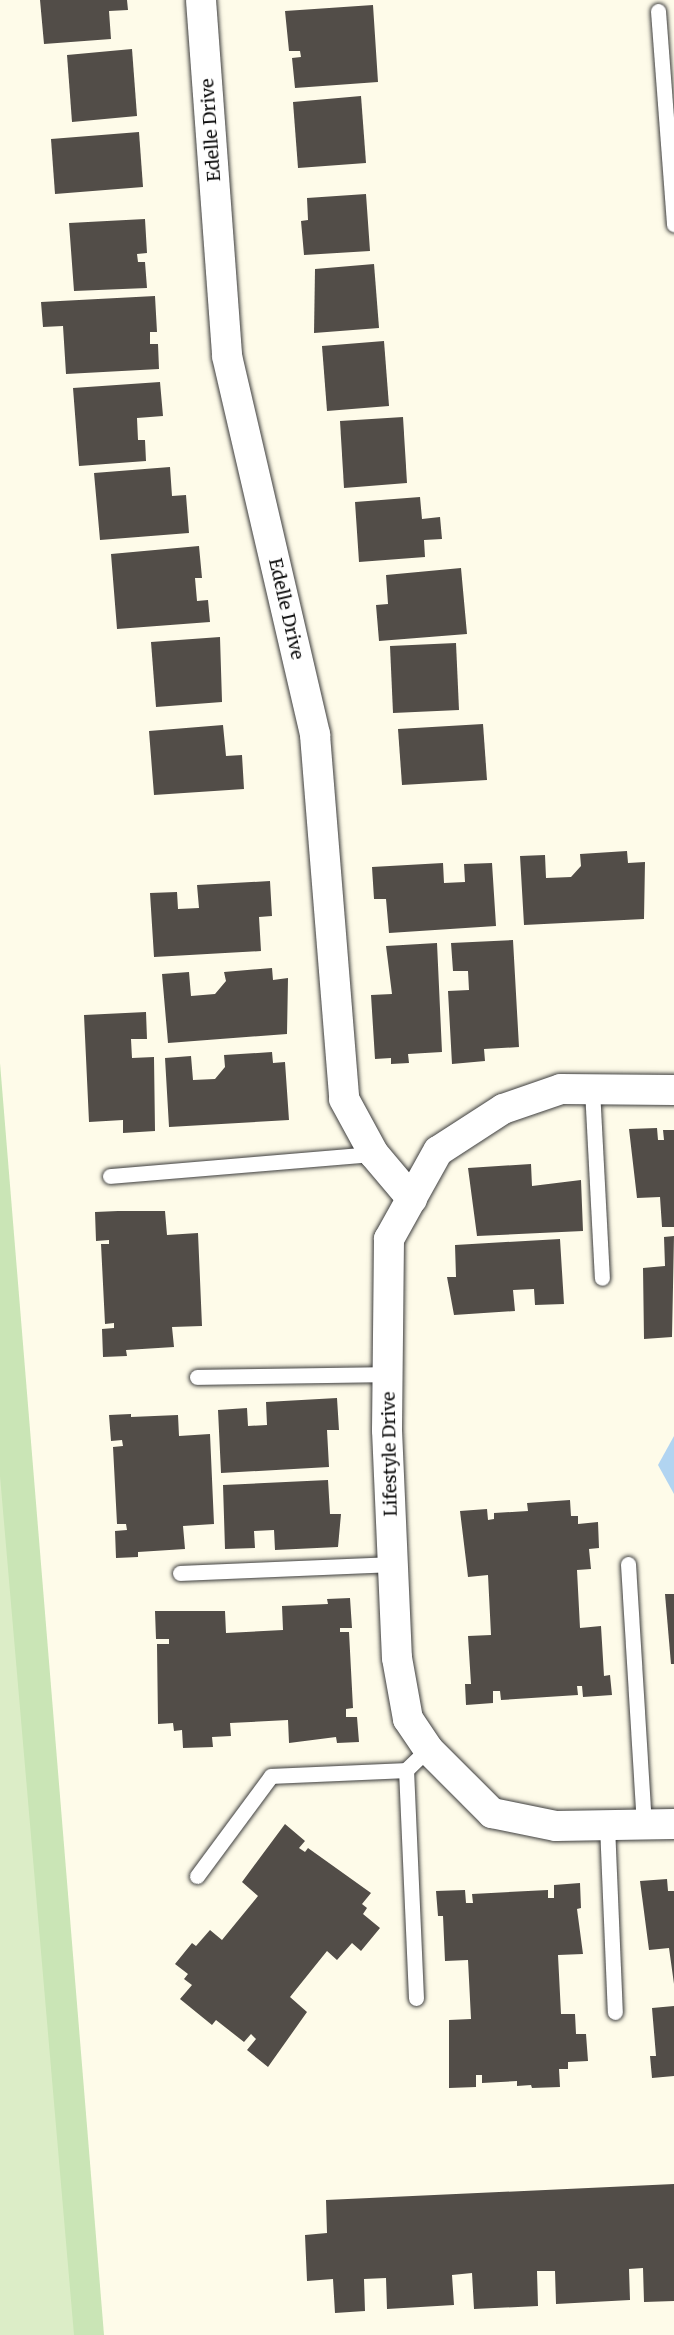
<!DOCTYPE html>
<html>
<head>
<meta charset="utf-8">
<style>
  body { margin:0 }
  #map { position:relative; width:674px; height:2335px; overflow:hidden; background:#fefbe9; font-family:Merriweather,serif }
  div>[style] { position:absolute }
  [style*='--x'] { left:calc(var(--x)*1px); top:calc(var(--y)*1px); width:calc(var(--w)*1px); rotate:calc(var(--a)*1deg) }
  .green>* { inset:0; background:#cae5b6 }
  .pitch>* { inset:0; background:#dcedc7 }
  .water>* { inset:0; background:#b1d4f1 }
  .building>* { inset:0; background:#524d48 }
  .roads { filter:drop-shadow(0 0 2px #3d3d3d) drop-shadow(0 0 2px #3d3d3d) }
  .service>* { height:15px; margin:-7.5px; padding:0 7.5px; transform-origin:7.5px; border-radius:7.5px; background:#fff }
  .minor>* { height:30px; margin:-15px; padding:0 15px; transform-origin:15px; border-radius:15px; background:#fff }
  span { translate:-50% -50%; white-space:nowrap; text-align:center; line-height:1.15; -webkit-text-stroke:6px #fff; paint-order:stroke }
  .street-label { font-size:18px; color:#0a0a0a }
</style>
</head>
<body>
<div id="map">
  <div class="green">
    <i style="clip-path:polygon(0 1063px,87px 2126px,104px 2335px,0 2335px)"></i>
  </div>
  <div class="pitch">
    <i style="clip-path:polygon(0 1476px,74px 2335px,0 2335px)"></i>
  </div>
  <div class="water">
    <i style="clip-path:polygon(674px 1436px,674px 1494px,658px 1465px)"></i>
  </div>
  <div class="building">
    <i style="clip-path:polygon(40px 0,127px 0,128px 10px,109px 11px,111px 39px,44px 44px)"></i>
    <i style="clip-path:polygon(373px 5px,378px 82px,295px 88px,292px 58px,301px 57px,300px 51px,289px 51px,285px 11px)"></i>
    <i style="clip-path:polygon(132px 49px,137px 116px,72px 122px,67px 55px)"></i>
    <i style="clip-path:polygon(361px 96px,366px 163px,298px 168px,293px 102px)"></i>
    <i style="clip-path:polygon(139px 132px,143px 187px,55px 194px,51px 139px)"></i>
    <i style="clip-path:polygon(366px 194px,370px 251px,304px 255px,301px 221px,308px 220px,307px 198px)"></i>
    <i style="clip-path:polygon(145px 219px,147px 253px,137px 254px,138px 262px,145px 262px,147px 288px,74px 291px,69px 223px)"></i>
    <i style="clip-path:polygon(374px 264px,379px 328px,314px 333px,315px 269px)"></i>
    <i style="clip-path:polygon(155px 296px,157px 332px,150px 332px,150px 344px,158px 344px,159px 369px,66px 374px,63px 326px,43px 327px,41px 302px)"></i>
    <i style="clip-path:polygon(384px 341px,389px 406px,327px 411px,322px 346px)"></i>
    <i style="clip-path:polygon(160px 382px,163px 416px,137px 418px,138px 440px,145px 440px,146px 461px,79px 466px,73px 388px)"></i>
    <i style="clip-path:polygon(403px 417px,407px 483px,344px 488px,340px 421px)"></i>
    <i style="clip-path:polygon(170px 467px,172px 496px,186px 495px,189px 533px,100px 540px,94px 473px)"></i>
    <i style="clip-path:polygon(420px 497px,422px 519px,440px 517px,442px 539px,424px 540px,425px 557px,359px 562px,355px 502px)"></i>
    <i style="clip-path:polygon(199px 546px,202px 578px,195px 578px,197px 601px,208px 600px,210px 622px,117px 629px,111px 554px)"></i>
    <i style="clip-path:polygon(461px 568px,467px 634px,379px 641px,376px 605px,388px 604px,386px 575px)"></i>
    <i style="clip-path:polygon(220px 637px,222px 702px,156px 707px,151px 642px)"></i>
    <i style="clip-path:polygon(456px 643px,459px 710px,393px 713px,390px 646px)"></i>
    <i style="clip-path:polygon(483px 724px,487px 780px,402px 785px,398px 729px)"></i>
    <i style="clip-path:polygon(223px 725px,226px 756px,242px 755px,244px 789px,154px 795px,149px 731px)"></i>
    <i style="clip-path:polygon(627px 851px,628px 863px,645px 862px,644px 919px,524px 925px,520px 856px,545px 855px,546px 878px,571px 877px,581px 866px,580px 854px)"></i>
    <i style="clip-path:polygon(443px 863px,444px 883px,465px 882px,464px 864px,492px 863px,496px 926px,389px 933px,386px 899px,374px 899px,372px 867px)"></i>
    <i style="clip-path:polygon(270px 881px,272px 916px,259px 917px,261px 951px,154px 957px,150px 893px,177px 892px,178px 909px,199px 908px,197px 885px)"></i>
    <i style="clip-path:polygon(513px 940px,519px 1047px,484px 1049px,485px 1061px,452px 1064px,448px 991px,469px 990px,468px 971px,453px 971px,451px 943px)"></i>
    <i style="clip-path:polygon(437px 943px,442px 1052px,408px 1054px,409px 1063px,391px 1064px,391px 1058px,375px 1059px,371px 995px,392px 994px,386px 946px)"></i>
    <i style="clip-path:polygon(272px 968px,273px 980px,288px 978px,287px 1034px,168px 1043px,162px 974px,189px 972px,191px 996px,215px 994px,226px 981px,224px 972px)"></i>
    <i style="clip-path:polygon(146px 1012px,147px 1039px,131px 1039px,132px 1058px,154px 1057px,155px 1131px,123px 1133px,123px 1120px,89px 1122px,84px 1015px)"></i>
    <i style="clip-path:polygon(272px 1052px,273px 1063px,285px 1062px,289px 1120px,169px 1127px,165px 1058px,191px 1056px,193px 1080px,215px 1079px,225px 1067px,224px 1055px)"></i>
    <i style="clip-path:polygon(657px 1128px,658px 1140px,664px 1140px,663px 1130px,674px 1130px,674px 1227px,662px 1227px,660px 1197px,637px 1198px,629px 1129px)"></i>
    <i style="clip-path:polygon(531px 1164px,532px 1186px,581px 1180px,583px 1231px,477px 1236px,468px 1168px)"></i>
    <i style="clip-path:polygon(118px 1211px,165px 1211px,167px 1235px,198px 1233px,202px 1326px,172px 1327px,174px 1347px,126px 1350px,127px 1356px,103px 1357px,102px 1329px,114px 1328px,114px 1323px,105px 1324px,101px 1244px,109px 1244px,109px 1240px,96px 1241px,95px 1212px)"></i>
    <i style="clip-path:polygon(674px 1236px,672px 1337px,644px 1339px,643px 1268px,665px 1266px,664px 1237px)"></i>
    <i style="clip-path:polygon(560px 1239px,564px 1304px,535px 1305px,534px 1289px,513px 1290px,515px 1311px,454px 1315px,447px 1277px,456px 1277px,455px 1245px)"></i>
    <i style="clip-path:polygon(337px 1398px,339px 1430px,327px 1430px,329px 1467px,221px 1473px,218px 1410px,247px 1408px,248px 1426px,267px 1425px,266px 1402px)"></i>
    <i style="clip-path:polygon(131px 1414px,131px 1417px,178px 1415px,179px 1436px,210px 1434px,214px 1524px,183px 1526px,185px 1549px,138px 1552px,138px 1557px,116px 1558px,115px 1531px,127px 1530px,126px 1524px,117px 1524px,113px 1447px,123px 1446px,122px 1440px,111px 1441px,109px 1415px)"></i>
    <i style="clip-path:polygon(328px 1480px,330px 1514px,341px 1514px,338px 1547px,275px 1550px,274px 1530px,254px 1531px,255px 1548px,225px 1549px,223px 1485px)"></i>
    <i style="clip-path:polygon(570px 1500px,571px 1516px,578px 1516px,578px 1524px,598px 1522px,599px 1548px,589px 1549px,591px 1569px,577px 1570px,580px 1628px,601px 1626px,604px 1676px,610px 1675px,612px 1695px,583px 1697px,582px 1686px,577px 1686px,578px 1695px,501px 1700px,500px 1691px,493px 1691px,493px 1703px,466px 1705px,465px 1684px,471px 1684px,468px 1636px,491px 1635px,488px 1575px,468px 1577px,460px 1511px,487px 1509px,488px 1520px,494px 1519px,494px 1513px,528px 1511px,527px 1503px)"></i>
    <i style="clip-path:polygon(665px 1594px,674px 1594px,674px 1664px,671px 1664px)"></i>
    <i style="clip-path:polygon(350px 1598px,352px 1628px,340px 1628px,340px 1632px,349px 1632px,353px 1708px,346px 1709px,346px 1717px,357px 1717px,359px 1742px,337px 1743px,336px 1737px,289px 1743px,288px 1720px,230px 1723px,231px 1736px,212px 1737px,213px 1747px,183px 1748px,182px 1730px,174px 1731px,173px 1723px,158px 1724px,157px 1644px,169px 1644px,169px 1639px,156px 1639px,155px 1611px,225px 1611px,226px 1633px,283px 1630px,282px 1606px,328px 1604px,327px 1599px)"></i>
    <i style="clip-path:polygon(285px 1824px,305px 1841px,299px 1848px,305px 1852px,308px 1848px,371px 1893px,362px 1904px,367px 1908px,363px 1914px,380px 1928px,361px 1951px,352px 1943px,337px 1960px,327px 1951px,290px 1997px,307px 2012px,268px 2067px,247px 2050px,256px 2039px,251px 2034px,244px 2042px,216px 2020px,212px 2025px,180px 1999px,192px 1985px,184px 1979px,188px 1974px,175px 1964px,192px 1943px,196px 1946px,210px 1930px,222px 1940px,258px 1896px,242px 1882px)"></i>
    <i style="clip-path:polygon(667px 1879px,668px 1891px,674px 1891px,674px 1984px,669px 1948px,649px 1950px,640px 1881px)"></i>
    <i style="clip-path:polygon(580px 1883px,581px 1908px,577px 1909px,583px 1954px,558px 1955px,561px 2014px,575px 2014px,576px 2034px,586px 2034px,588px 2061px,568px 2062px,568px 2069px,559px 2069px,560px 2087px,532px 2088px,531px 2085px,517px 2086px,517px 2081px,482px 2083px,482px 2075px,476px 2075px,476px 2087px,449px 2088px,449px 2020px,471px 2019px,468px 1960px,445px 1961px,443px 1916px,438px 1916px,436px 1891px,465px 1890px,466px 1903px,473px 1903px,472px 1894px,548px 1890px,548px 1898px,554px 1898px,554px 1885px)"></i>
    <i style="clip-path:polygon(674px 2006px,674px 2076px,652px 2078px,650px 2056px,656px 2056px,652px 2008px)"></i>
    <i style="clip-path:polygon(674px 2184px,674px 2301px,644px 2302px,643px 2268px,629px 2269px,630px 2300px,556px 2304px,555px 2271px,537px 2271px,538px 2306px,474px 2309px,472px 2273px,452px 2275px,454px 2305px,387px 2309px,386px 2278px,364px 2279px,365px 2311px,335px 2313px,333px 2279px,307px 2281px,305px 2235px,327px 2233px,326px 2200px)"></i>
  </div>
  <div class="roads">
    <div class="service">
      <i style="--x:658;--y:11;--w:214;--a:85.7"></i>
      <i style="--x:592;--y:1089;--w:189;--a:87"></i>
      <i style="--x:110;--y:1176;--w:265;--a:-4.8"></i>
      <i style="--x:197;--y:1377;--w:191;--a:-0.9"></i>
      <i style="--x:628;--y:1564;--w:260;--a:86.5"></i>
      <i style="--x:180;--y:1573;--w:213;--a:-2.4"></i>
      <i style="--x:607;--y:1825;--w:187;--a:87.6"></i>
      <i style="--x:197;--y:1876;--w:124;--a:-53.5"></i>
      <i style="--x:271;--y:1776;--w:135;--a:-2.5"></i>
      <i style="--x:416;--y:1998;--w:228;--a:-92.5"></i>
      <i style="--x:406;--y:1770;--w:30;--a:-44"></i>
    </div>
    <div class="minor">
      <i style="--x:201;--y:0;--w:357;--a:85.8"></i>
      <i style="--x:227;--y:356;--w:389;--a:76.9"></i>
      <i style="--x:315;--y:735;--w:365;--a:85.4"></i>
      <i style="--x:344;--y:1099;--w:63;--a:61.4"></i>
      <i style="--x:374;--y:1154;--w:59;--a:49.8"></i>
      <i style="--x:674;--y:1090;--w:113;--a:-179.5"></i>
      <i style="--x:561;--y:1089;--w:61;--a:161"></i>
      <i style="--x:503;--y:1109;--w:77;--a:147.1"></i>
      <i style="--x:438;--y:1151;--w:101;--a:119.1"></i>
      <i style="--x:389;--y:1239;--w:191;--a:90.6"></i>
      <i style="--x:387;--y:1430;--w:228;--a:87.5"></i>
      <i style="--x:397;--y:1658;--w:62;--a:79.8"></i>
      <i style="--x:408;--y:1719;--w:36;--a:56"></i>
      <i style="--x:428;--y:1749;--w:91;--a:45"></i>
      <i style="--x:492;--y:1813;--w:65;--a:11.5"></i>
      <i style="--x:556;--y:1826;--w:118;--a:-1"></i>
    </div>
  </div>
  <div class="street-label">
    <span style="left:211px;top:130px;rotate:-94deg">Edelle Drive</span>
    <span style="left:286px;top:609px;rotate:77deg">Edelle Drive</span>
    <span style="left:390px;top:1454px;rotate:-91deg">Lifestyle Drive</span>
  </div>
</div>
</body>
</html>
